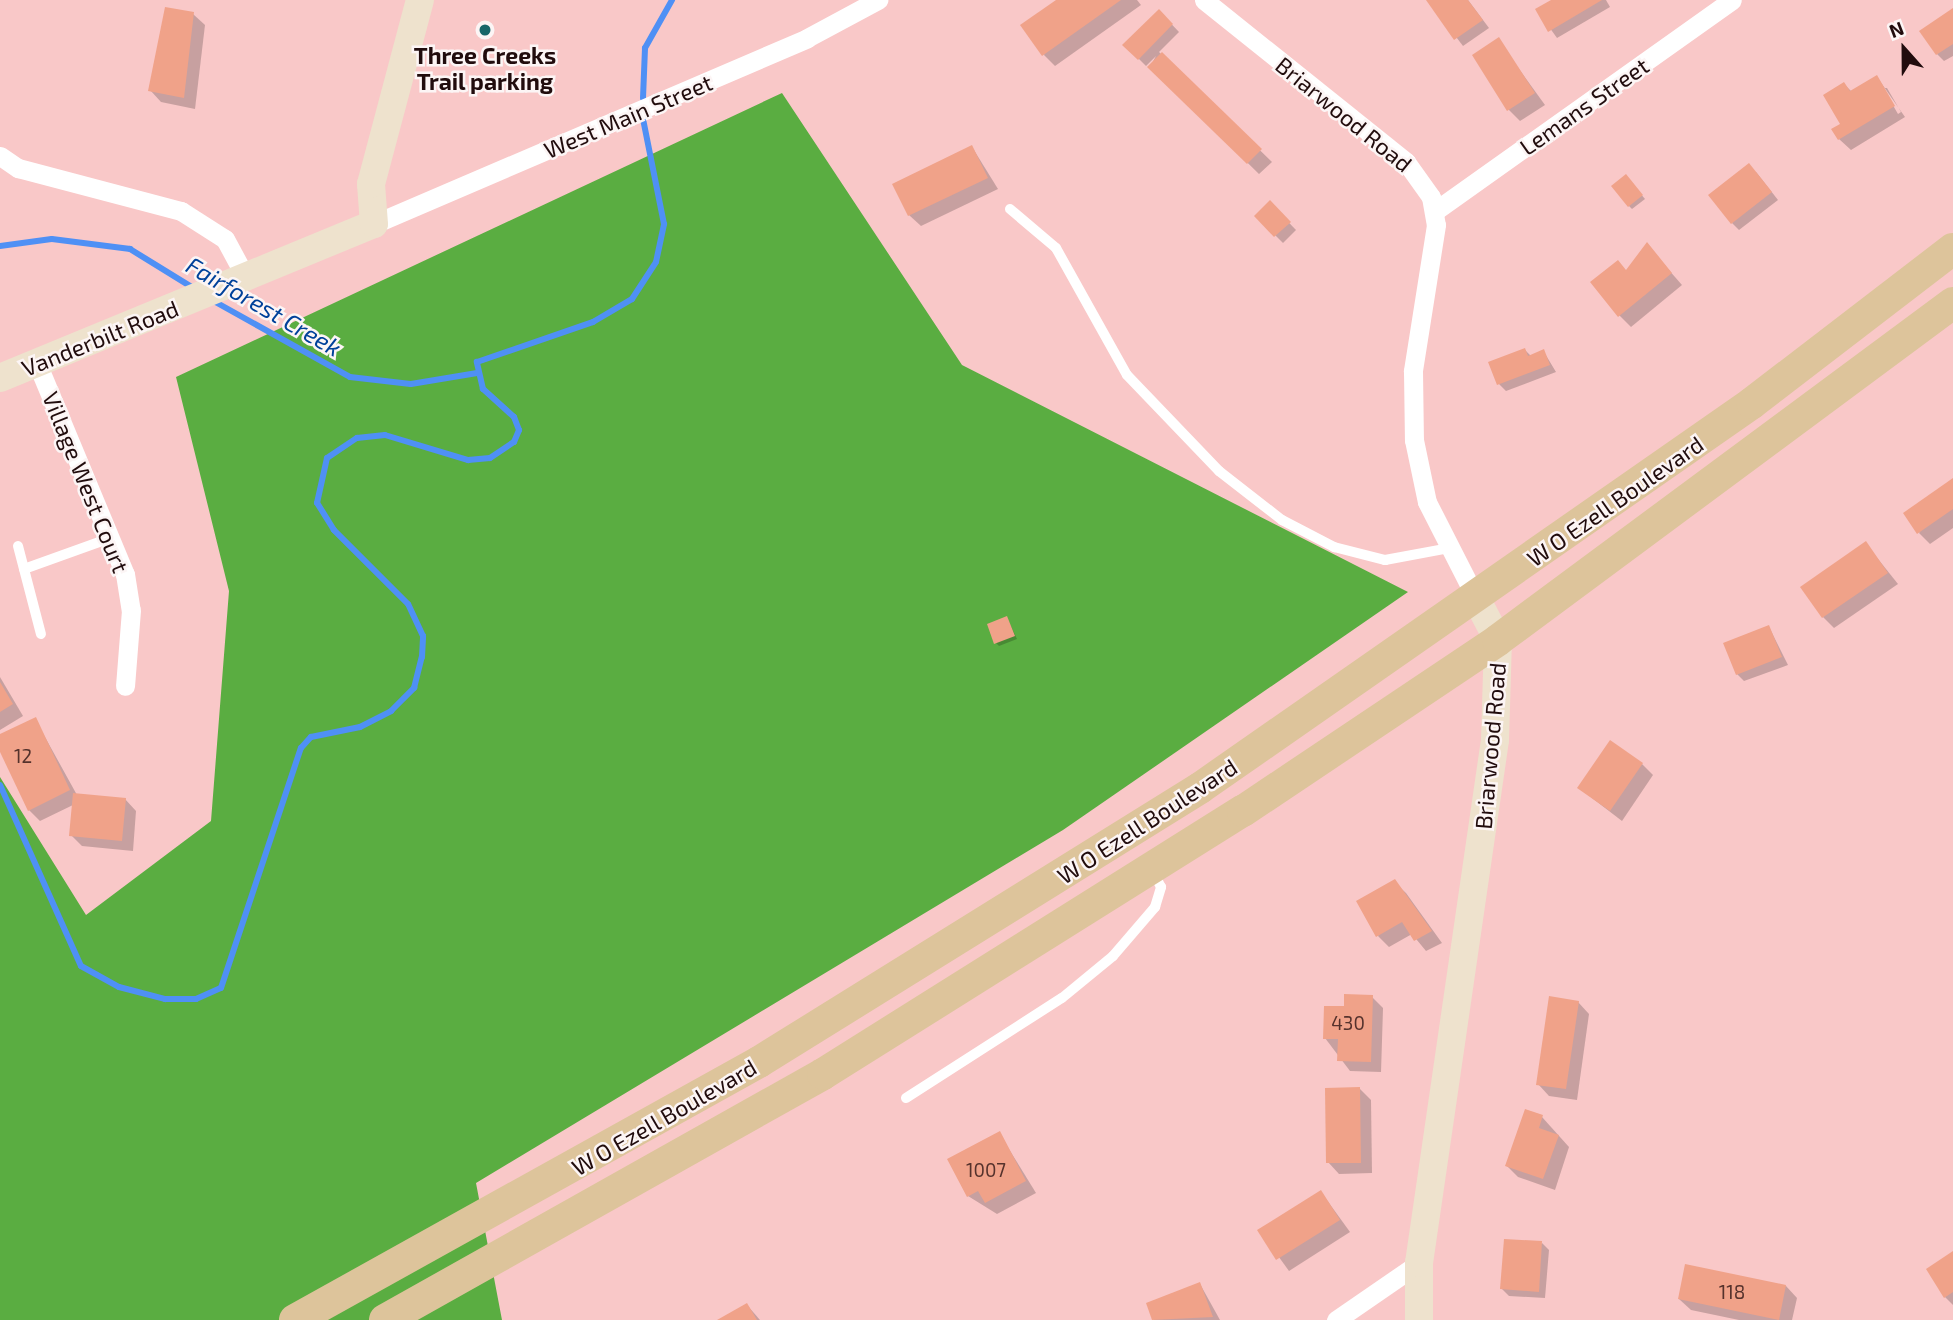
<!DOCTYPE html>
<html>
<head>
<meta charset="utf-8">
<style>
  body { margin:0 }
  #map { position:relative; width:1953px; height:1320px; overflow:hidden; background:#f9c8c8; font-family:"Exo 2",sans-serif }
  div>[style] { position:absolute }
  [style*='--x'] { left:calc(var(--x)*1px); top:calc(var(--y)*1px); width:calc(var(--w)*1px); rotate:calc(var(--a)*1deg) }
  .forest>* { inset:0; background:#5aad41 }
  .shadow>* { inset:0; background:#0003 }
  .stream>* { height:6px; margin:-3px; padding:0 3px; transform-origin:3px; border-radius:3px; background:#4f90f5 }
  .building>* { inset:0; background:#f0a289 }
  .lane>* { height:10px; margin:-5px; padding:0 5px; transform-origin:5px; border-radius:5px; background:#fff }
  .street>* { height:19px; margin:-9.5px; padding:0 9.5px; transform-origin:9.5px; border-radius:9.5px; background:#fff }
  .secondary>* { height:28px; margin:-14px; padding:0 14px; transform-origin:14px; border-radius:14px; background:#eee2cd }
  .primary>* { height:32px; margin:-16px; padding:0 16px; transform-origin:16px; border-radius:16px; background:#ddc49b }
  .dots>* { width:19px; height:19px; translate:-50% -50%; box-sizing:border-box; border:4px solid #fcf5f5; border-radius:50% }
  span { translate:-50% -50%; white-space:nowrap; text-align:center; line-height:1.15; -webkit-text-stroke:5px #fcf5f5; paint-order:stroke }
  .number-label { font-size:19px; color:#55322c }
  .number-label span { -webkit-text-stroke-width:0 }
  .poi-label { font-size:23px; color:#210c0d; font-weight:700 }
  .street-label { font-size:23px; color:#210c0d }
  .water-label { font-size:24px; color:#00419a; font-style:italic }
  .north { position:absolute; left:1869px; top:14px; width:70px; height:70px; -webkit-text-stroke:5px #fcf5f5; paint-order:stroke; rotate:339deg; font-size:19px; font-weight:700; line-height:28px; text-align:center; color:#210c0d }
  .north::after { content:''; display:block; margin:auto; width:24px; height:32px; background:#210c0d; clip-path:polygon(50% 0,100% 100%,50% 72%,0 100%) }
</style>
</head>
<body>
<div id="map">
  <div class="forest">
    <i style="clip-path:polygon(782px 93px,962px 365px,1408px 592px,1063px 830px,476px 1183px,502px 1320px,0 1320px,0 777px,86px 915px,211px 821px,229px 591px,176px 377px)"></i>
  </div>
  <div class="shadow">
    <i style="clip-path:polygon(1059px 0,1137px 0,1141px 5px,1055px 66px,1044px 55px)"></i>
    <i style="clip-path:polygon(1428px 0,1468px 0,1489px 28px,1463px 46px)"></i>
    <i style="clip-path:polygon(1555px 0,1606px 0,1610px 7px,1557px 38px,1537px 10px)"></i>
    <i style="clip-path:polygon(1953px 10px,1953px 56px,1944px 61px,1937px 54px)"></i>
    <i style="clip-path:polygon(1159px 11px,1179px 32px,1159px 52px,1272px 162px,1259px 174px,1150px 67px,1156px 56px,1146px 66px,1125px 45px)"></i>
    <i style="clip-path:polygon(193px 14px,205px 25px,195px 109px,161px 102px,150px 90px)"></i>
    <i style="clip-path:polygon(1498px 40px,1545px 105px,1520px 121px,1509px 110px)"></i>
    <i style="clip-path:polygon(evenodd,1877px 77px,1905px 117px,1851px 150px,1839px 139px,1844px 84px,1852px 92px,1877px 77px,1883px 88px,1887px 88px,1901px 112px,1898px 114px,1883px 88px)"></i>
    <i style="clip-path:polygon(972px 147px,998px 189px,921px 226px,909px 215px)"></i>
    <i style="clip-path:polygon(1756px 172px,1778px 200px,1739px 230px,1732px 223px)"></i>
    <i style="clip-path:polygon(1629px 180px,1645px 199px,1632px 209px,1629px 206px)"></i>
    <i style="clip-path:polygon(1270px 203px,1296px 230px,1283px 243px,1256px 216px)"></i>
    <i style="clip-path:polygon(1647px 245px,1682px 285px,1631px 327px,1619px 315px,1627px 271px)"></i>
    <i style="clip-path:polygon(1525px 350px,1531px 356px,1544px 352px,1556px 372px,1506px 391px,1499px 384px)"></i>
    <i style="clip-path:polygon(1953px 480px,1953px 528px,1930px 544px,1919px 533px)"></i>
    <i style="clip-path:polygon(1866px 544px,1898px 584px,1834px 628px,1823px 617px)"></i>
    <i style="clip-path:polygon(1007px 618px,1017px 639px,999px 646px,996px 643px)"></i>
    <i style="clip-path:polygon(1769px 627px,1788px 665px,1744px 681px,1737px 674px)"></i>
    <i style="clip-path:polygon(0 677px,23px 716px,0 730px)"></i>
    <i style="clip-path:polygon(35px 719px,77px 795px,125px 799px,136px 811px,133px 851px,82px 846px,71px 835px,73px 805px,40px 821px,29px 810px,0 735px)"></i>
    <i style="clip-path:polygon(1642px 764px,1653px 775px,1622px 821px,1579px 788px)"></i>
    <i style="clip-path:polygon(1394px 882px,1406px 893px,1442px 943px,1426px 951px,1412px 934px,1389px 947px,1378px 936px)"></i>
    <i style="clip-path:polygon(1372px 997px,1383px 1008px,1381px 1072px,1350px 1071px,1325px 1038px,1345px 1008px)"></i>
    <i style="clip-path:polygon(1578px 1002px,1589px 1014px,1577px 1100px,1549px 1096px,1538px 1084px)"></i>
    <i style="clip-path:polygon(1360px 1089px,1371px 1100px,1372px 1173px,1339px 1174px,1328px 1162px)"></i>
    <i style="clip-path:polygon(1542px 1117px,1569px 1147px,1555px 1190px,1518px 1177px,1507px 1166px)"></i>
    <i style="clip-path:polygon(999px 1133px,1036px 1193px,997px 1214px,968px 1196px)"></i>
    <i style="clip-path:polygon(1321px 1192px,1350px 1232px,1289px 1271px,1260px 1231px)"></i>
    <i style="clip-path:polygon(1542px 1243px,1549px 1250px,1545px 1298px,1509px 1296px,1502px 1289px)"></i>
    <i style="clip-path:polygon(1953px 1254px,1953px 1305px,1945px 1297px)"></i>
    <i style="clip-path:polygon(1200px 1284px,1220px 1320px,1154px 1320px,1148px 1304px)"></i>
    <i style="clip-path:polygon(1786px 1286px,1797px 1298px,1792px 1320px,1739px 1320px,1691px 1310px,1679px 1299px)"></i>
    <i style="clip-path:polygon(747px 1305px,760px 1320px,721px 1320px)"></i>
  </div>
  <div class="stream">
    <i style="--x:643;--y:98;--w:50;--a:-87.7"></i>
    <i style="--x:645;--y:48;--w:55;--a:-60.6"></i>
    <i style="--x:0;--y:246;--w:52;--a:-7.7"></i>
    <i style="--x:52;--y:239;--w:79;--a:7.3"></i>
    <i style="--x:130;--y:249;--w:76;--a:31.6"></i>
    <i style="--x:210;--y:299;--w:160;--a:29.1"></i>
    <i style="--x:350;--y:377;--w:61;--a:6.5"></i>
    <i style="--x:411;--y:384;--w:67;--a:-9.5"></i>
    <i style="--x:0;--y:785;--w:198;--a:65.9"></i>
    <i style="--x:81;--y:966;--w:43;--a:28.9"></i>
    <i style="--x:119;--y:987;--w:48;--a:14.6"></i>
    <i style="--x:165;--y:999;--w:31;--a:0"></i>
    <i style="--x:196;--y:999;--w:27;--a:-24"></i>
    <i style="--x:221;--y:988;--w:253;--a:-71.6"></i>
    <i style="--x:301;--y:748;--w:15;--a:-48"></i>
    <i style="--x:311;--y:737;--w:50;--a:-11.5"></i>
    <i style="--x:360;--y:727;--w:35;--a:-27"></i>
    <i style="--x:391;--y:711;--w:33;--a:-45"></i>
    <i style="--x:414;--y:688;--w:32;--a:-76"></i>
    <i style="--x:422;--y:657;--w:21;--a:-87"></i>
    <i style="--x:423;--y:636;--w:35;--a:-115"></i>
    <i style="--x:408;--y:604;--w:105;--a:-135"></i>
    <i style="--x:334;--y:530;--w:32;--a:-122"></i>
    <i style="--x:317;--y:503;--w:46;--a:-77.5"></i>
    <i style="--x:327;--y:458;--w:36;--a:-34"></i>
    <i style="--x:357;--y:438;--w:28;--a:-6"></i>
    <i style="--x:385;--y:435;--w:87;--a:16.8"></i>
    <i style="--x:468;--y:460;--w:22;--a:-5"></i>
    <i style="--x:490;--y:458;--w:29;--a:-34"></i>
    <i style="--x:514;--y:442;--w:13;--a:-67"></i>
    <i style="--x:519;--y:430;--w:14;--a:-111"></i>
    <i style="--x:514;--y:417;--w:42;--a:-137.9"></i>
    <i style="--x:483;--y:389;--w:28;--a:-103"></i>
    <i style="--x:477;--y:362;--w:123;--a:-19"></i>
    <i style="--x:593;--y:322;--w:45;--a:-30.5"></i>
    <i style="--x:632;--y:299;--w:44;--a:-57"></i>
    <i style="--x:656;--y:262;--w:39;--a:-78"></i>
    <i style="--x:664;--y:224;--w:112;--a:-101.3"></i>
  </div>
  <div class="building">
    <i style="clip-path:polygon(1056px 0,1121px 0,1042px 56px,1020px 25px)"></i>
    <i style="clip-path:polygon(1426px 0,1468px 0,1483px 20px,1454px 40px)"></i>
    <i style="clip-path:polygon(1551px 0,1602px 0,1548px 32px,1535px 9px)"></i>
    <i style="clip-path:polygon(165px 7px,194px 12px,184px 98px,148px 91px)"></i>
    <i style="clip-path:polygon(1953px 8px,1953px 44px,1936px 55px,1919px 31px)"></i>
    <i style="clip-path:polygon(1159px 9px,1173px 24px,1138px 60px,1122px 45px)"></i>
    <i style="clip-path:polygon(1499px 37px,1535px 93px,1507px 111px,1472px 55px)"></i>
    <i style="clip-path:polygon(1162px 52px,1262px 149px,1247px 164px,1147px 67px)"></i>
    <i style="clip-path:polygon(1877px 75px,1895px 106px,1838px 140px,1831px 129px,1840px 124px,1823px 95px,1844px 82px,1850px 91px)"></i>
    <i style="clip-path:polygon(972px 145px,988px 178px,908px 216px,892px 184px)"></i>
    <i style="clip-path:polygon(1749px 163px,1772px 192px,1731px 224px,1708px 195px)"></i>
    <i style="clip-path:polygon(1626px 174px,1643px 195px,1628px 207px,1611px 186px)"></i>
    <i style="clip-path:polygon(1270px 200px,1291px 222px,1274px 237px,1254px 216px)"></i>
    <i style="clip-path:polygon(1647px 242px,1672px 273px,1618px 317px,1590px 282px,1618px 260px,1626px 270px)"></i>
    <i style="clip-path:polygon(1525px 348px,1528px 356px,1544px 349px,1550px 365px,1497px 385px,1488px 362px)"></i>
    <i style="clip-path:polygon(1953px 478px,1953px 509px,1917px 534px,1903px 513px)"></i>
    <i style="clip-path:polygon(1866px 541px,1888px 573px,1822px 618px,1800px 587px)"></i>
    <i style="clip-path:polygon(1007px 616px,1015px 636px,994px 644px,987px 624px)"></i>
    <i style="clip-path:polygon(1769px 625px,1782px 657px,1736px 675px,1723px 643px)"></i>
    <i style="clip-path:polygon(0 682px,13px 704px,0 712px)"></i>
    <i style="clip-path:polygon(36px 717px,70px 790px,28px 811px,0 752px,0 734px)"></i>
    <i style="clip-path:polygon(1610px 740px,1643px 763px,1610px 811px,1577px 788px)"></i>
    <i style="clip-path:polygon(73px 793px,126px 798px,122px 841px,69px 836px)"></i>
    <i style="clip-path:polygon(1395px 879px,1432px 931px,1414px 941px,1402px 922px,1376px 937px,1356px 901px)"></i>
    <i style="clip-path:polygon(1344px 994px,1373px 995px,1371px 1062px,1337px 1061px,1338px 1039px,1323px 1039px,1324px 1006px,1344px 1006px)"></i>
    <i style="clip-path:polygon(1549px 996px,1579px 1001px,1566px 1089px,1536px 1085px)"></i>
    <i style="clip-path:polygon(1360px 1087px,1361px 1163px,1326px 1163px,1325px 1088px)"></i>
    <i style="clip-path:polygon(1525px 1109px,1543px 1115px,1539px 1128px,1559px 1135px,1543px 1179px,1505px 1166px)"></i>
    <i style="clip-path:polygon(1000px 1131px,1026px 1181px,985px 1203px,978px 1191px,967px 1197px,947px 1159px)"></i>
    <i style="clip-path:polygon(1321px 1190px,1340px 1220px,1276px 1260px,1257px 1230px)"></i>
    <i style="clip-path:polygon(1504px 1239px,1542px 1241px,1539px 1292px,1500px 1289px)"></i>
    <i style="clip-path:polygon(1953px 1251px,1953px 1292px,1944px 1298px,1926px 1269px)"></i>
    <i style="clip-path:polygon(1685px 1264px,1786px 1285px,1779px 1320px,1678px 1299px)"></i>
    <i style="clip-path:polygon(1200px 1282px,1213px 1317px,1152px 1320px,1146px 1303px)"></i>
    <i style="clip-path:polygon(747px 1303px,757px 1320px,717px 1320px)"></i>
  </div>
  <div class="lane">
    <i style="--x:1010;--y:209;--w:60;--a:40.3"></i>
    <i style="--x:1056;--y:248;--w:145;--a:60.8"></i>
    <i style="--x:1127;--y:375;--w:133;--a:46.2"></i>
    <i style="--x:1219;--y:471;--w:80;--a:37.9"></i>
    <i style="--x:1282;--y:520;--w:59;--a:27.4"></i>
    <i style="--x:1334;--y:547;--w:53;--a:14.3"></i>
    <i style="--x:1385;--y:560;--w:65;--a:-10.6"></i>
    <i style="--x:18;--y:546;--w:91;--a:75.4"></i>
    <i style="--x:24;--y:569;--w:91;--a:-19.8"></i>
    <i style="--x:906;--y:1098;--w:185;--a:-32.7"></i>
    <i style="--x:1062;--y:998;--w:66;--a:-39.5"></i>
    <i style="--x:1113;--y:956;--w:65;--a:-49.4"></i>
    <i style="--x:1155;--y:907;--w:21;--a:-73"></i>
    <i style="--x:1161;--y:887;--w:17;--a:-118"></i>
  </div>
  <div class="street">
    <i style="--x:1204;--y:0;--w:259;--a:38.7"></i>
    <i style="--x:1406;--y:162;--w:43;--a:54.5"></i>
    <i style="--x:1431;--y:197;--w:28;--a:80"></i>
    <i style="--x:1436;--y:225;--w:148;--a:99"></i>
    <i style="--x:1413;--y:371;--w:69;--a:89.2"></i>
    <i style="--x:1414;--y:440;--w:63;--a:78.2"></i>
    <i style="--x:1427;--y:502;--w:110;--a:63"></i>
    <i style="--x:0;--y:156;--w:22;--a:34"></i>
    <i style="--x:18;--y:168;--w:169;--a:14.8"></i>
    <i style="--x:181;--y:211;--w:52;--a:32.5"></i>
    <i style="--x:225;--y:239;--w:44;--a:61.7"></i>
    <i style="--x:1435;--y:211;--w:364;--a:-35.4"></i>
    <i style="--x:374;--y:224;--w:471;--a:-23.2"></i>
    <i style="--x:807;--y:38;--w:81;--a:-28.2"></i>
    <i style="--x:37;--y:363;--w:229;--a:67.4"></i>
    <i style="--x:125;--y:574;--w:36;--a:81"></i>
    <i style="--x:131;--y:610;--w:76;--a:94.5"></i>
    <i style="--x:1336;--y:1320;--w:101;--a:-34.5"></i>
  </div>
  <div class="secondary">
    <i style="--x:0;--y:378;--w:404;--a:-22.4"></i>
    <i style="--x:374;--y:224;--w:40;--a:-94.3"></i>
    <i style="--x:371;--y:184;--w:190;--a:-75.1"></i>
    <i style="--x:1419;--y:1320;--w:57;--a:-90"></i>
    <i style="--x:1419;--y:1263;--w:528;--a:-81.73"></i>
    <i style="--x:1495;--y:740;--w:100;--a:-88.3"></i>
    <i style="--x:1498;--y:640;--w:45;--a:-117.7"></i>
  </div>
  <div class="primary">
    <i style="--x:295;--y:1320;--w:531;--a:-29.08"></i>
    <i style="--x:759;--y:1062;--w:519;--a:-31.85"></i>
    <i style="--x:1200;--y:788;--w:673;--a:-34.89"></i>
    <i style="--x:1752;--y:403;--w:253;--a:-37.5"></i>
    <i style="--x:385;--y:1320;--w:502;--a:-29.32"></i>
    <i style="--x:823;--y:1074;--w:496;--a:-32.1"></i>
    <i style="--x:1243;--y:811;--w:307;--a:-33.8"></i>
    <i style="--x:1498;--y:640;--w:566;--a:-36.53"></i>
  </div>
  <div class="dots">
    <i style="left:485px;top:30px;background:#186669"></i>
  </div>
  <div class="number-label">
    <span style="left:23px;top:756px">12</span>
    <span style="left:1348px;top:1023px">430</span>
    <span style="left:986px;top:1170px">1007</span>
    <span style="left:1732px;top:1292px">118</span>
  </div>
  <div class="poi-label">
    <span style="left:485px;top:68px">Three Creeks<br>Trail parking</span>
  </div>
  <div class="street-label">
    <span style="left:1584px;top:106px;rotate:-35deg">Lemans Street</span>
    <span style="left:1344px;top:114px;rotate:39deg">Briarwood Road</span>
    <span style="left:628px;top:116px;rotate:-23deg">West Main Street</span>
    <span style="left:100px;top:338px;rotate:-22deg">Vanderbilt Road</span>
    <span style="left:86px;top:482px;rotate:68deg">Village West Court</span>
    <span style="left:1615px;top:501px;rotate:-35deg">W O Ezell Boulevard</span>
    <span style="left:1490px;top:746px;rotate:-85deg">Briarwood Road</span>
    <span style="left:1147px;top:821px;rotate:-33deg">W O Ezell Boulevard</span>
    <span style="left:664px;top:1117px;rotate:-30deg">W O Ezell Boulevard</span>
  </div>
  <div class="water-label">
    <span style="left:264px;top:306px;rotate:30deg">Fairforest Creek</span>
  </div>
  <div class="north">N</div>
</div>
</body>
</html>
